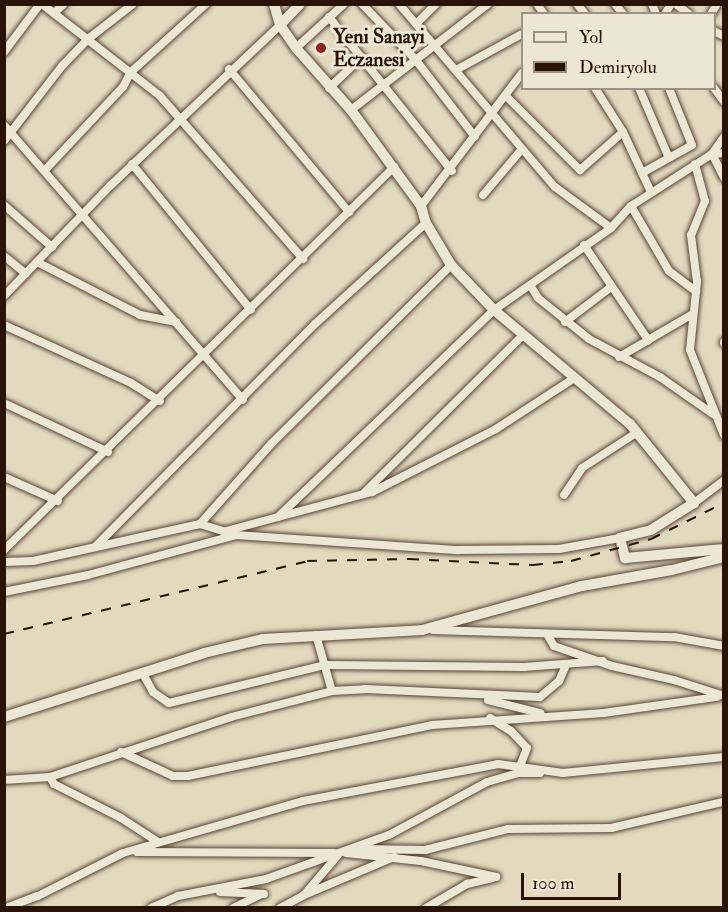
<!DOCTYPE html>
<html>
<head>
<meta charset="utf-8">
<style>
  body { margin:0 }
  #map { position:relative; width:728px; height:912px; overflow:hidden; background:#e2d9bf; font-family:"IM FELL Double Pica",serif }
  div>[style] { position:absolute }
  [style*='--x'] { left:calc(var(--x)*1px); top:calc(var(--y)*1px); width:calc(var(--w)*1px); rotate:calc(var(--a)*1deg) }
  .roads { filter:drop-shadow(0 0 2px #574435) drop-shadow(0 0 2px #574435) }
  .street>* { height:8px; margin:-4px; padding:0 4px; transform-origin:4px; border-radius:4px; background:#ece6d5 }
  .secondary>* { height:10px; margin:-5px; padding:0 5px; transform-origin:5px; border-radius:5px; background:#ece6d5 }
  .rail>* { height:2px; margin-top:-1px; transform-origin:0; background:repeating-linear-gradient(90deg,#291207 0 10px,transparent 0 20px) }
  .dots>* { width:16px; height:16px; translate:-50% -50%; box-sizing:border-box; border:3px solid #ece6d5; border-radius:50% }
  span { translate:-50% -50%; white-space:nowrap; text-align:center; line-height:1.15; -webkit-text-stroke:6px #ece6d5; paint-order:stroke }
  .poi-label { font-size:20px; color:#291207; font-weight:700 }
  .left { translate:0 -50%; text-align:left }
  .frame { position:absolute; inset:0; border:6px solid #291207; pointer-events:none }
  .legend { position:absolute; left:521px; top:12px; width:195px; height:78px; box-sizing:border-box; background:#ece6d5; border:2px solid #9e9183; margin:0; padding:8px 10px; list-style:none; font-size:18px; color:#291207 }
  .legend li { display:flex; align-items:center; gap:12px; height:30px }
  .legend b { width:30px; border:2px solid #9e9183 }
  .scale { position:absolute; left:521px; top:873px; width:100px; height:27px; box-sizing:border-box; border:3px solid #291207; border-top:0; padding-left:8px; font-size:18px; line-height:21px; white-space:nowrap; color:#291207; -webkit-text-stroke:4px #ece6d5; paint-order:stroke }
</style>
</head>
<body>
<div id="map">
  <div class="roads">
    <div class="street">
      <i style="--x:42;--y:4;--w:150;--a:37.9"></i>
      <i style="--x:160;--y:96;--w:217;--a:48.7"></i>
      <i style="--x:362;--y:4;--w:76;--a:46.1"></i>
      <i style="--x:415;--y:59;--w:98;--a:52.4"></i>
      <i style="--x:399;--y:4;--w:240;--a:49.6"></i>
      <i style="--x:555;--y:187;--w:69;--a:36.2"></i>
      <i style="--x:537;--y:4;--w:12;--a:55"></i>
      <i style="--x:577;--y:4;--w:13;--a:51"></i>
      <i style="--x:615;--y:4;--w:13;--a:51"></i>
      <i style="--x:652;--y:4;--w:11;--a:68"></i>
      <i style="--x:676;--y:4;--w:16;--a:38"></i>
      <i style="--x:54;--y:13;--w:13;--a:-42"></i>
      <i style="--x:665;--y:14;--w:12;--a:-59"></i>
      <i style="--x:711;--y:14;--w:12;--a:-59"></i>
      <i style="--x:329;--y:17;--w:197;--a:51.4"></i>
      <i style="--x:417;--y:23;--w:27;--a:-45"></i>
      <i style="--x:714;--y:31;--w:11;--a:27"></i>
      <i style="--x:296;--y:48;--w:65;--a:-42.5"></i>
      <i style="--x:4;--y:52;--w:60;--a:-53.1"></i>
      <i style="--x:229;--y:69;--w:187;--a:50"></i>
      <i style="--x:456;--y:70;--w:75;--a:-28.6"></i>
      <i style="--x:329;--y:88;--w:45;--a:-43.2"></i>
      <i style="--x:595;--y:88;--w:52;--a:57.5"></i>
      <i style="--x:623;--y:132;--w:66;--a:65"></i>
      <i style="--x:639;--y:88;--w:76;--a:66.8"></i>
      <i style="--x:714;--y:88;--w:17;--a:54"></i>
      <i style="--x:506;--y:96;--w:105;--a:45"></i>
      <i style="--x:580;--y:170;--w:57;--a:-41.5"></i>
      <i style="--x:351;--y:110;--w:173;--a:-37.7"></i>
      <i style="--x:4;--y:125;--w:364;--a:49"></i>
      <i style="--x:4;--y:141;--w:95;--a:-52.3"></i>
      <i style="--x:62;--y:66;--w:37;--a:-46"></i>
      <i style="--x:88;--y:39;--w:57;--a:-37.9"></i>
      <i style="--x:724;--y:153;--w:12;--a:175"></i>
      <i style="--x:712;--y:154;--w:27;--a:63"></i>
      <i style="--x:132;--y:164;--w:188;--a:50.8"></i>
      <i style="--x:695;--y:164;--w:38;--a:75"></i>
      <i style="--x:705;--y:201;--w:37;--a:112"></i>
      <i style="--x:691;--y:235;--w:47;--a:82.7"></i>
      <i style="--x:697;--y:282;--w:68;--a:95.9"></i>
      <i style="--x:690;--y:350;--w:92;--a:68.2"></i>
      <i style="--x:46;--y:169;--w:112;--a:-46.8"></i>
      <i style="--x:123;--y:87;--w:17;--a:-62"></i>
      <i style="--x:131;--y:72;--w:101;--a:-42.2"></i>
      <i style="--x:642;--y:173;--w:57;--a:-29.2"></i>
      <i style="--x:692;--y:145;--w:61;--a:-112"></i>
      <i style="--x:483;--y:195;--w:60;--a:-49.7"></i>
      <i style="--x:4;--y:205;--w:64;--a:41.2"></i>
      <i style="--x:421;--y:206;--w:167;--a:-52.8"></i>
      <i style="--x:631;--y:206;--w:75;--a:59.7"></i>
      <i style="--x:669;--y:271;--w:34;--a:37"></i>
      <i style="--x:584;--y:245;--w:115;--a:56"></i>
      <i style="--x:648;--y:340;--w:50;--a:-30.2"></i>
      <i style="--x:4;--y:256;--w:28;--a:39"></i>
      <i style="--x:37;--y:262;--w:116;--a:27.2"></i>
      <i style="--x:140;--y:315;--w:37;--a:11"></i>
      <i style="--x:530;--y:285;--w:15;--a:58"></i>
      <i style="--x:538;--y:298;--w:65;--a:38.8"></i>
      <i style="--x:589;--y:339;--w:81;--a:28.2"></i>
      <i style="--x:660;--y:377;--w:65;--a:34.9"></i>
      <i style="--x:4;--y:296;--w:153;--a:-46.1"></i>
      <i style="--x:110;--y:186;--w:234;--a:-43.4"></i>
      <i style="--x:565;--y:322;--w:58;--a:-37.3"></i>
      <i style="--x:4;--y:325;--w:140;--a:24.5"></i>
      <i style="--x:131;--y:383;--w:34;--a:32"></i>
      <i style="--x:724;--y:342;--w:1;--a:90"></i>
      <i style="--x:619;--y:357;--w:34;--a:-30"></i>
      <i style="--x:4;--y:403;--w:115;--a:25.2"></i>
      <i style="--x:4;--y:477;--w:59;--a:24"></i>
      <i style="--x:363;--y:494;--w:224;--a:-44.8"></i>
      <i style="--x:564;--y:495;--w:32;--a:-56"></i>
      <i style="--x:582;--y:468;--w:64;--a:-32.9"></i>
      <i style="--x:694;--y:503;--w:38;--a:-37"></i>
      <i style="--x:278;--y:517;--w:299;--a:-43.8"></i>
      <i style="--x:494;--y:310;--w:143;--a:-35"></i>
      <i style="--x:611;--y:228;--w:30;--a:-48"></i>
      <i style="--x:631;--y:206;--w:96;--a:-32.7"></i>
      <i style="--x:712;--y:154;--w:21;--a:-55"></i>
      <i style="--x:200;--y:524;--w:108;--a:-48.4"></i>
      <i style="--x:272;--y:443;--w:252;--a:-44.8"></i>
      <i style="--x:226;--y:531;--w:151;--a:-15"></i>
      <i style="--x:372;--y:492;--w:139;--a:-26.9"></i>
      <i style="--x:496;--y:429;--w:92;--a:-33"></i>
      <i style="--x:95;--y:547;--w:313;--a:-45.4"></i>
      <i style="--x:315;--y:324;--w:150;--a:-42.3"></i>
      <i style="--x:4;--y:550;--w:547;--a:-44.48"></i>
      <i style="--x:4;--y:562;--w:29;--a:-2"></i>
      <i style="--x:33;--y:561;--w:171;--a:-12.5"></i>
      <i style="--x:200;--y:524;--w:38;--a:17"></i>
      <i style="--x:236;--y:535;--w:223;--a:3.9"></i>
      <i style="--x:458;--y:550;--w:101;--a:-0.6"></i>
      <i style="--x:559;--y:549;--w:62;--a:-10.2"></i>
      <i style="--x:4;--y:592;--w:86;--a:-11.4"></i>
      <i style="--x:88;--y:575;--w:153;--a:-15.1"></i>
      <i style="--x:433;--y:630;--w:241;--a:1.7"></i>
      <i style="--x:674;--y:637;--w:51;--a:10.2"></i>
      <i style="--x:547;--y:634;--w:14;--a:60"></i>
      <i style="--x:554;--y:646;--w:61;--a:19"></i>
      <i style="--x:612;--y:666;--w:64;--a:12.7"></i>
      <i style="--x:674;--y:680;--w:52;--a:17.7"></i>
      <i style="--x:316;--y:635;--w:58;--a:74.1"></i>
      <i style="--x:142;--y:672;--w:23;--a:61"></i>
      <i style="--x:153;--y:692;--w:19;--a:35"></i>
      <i style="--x:169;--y:703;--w:161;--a:-13.7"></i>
      <i style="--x:325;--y:665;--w:199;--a:0.6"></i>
      <i style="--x:524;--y:667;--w:79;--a:-4.3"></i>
      <i style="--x:488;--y:700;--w:54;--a:14"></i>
      <i style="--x:490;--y:718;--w:25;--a:32"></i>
      <i style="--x:511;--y:731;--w:23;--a:47"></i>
      <i style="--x:527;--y:748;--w:19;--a:111"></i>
      <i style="--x:121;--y:752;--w:57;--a:24.8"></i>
      <i style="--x:173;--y:776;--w:15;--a:0"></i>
      <i style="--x:188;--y:776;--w:249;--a:-11.8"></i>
      <i style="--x:432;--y:725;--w:172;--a:-4"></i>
      <i style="--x:604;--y:713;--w:114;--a:-8.1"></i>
      <i style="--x:50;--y:777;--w:8;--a:60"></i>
      <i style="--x:54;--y:784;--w:75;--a:26.9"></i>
      <i style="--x:121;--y:818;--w:44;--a:33"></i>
      <i style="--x:4;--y:780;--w:46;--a:-3.7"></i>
      <i style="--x:50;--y:777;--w:191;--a:-18.3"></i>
      <i style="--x:231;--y:717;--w:104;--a:-14.4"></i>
      <i style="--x:332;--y:691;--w:33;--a:-3"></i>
      <i style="--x:365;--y:689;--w:175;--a:2.6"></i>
      <i style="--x:540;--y:697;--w:25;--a:-40"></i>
      <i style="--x:559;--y:681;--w:17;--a:-66"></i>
      <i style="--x:358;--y:849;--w:67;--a:0.9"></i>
      <i style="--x:425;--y:850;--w:86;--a:-14.2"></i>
      <i style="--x:508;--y:829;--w:103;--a:-0.6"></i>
      <i style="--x:611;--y:828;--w:115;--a:-13.1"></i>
      <i style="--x:137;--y:852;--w:197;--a:0.3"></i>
      <i style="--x:346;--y:853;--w:75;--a:6.1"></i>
      <i style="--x:421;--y:861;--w:77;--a:12"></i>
      <i style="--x:220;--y:892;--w:44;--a:2.6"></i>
      <i style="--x:304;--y:895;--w:98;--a:-22.9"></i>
      <i style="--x:6;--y:908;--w:34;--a:-21"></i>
      <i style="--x:38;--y:896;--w:95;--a:-26.8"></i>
      <i style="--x:123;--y:853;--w:187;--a:-16.1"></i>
      <i style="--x:303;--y:801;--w:198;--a:-10.7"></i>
      <i style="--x:498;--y:764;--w:66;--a:7.9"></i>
      <i style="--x:563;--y:773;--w:162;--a:-5.7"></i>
      <i style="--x:151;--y:908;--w:30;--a:-24"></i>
      <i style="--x:178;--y:896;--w:90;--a:-10.9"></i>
      <i style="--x:266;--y:879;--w:131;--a:-19.7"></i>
      <i style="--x:389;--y:835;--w:111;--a:-28.4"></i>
      <i style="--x:487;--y:782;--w:33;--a:-16"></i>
      <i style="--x:519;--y:773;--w:21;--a:0"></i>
      <i style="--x:233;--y:908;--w:32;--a:-26"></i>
      <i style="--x:280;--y:908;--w:27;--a:-28"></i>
      <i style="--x:304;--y:895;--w:52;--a:-49.6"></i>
      <i style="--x:426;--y:908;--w:48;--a:-30.3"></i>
      <i style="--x:467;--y:884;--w:26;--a:-13"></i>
    </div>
    <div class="secondary">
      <i style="--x:274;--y:4;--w:22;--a:74"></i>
      <i style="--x:280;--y:25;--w:28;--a:55"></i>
      <i style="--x:296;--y:48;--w:83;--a:48.4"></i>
      <i style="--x:351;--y:110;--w:119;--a:53.9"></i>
      <i style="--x:421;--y:206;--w:18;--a:74"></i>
      <i style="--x:426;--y:223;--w:49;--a:59.2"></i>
      <i style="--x:451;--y:265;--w:62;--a:46.3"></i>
      <i style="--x:494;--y:310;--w:177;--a:40"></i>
      <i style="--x:630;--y:424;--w:102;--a:51"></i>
      <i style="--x:694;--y:503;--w:51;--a:147.9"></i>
      <i style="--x:651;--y:530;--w:32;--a:166"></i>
      <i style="--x:620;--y:538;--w:21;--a:76"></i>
      <i style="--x:625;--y:558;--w:99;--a:-5.2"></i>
      <i style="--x:280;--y:25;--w:29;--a:-46"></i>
      <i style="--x:4;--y:717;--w:210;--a:-17.7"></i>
      <i style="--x:204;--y:653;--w:61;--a:-13.3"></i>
      <i style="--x:263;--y:639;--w:159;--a:-3.2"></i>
      <i style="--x:422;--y:630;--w:166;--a:-15.4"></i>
      <i style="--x:582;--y:586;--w:91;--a:-10.1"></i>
      <i style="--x:672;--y:570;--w:54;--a:-14"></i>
    </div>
  </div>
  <div class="rail">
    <i style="--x:4;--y:634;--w:312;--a:-13.5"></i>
    <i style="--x:307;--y:561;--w:102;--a:-1.1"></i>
    <i style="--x:409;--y:559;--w:124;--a:2.8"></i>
    <i style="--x:533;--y:565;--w:38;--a:-6"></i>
    <i style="--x:571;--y:561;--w:83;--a:-15.4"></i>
    <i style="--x:651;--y:539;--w:81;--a:-26.3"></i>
  </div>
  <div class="dots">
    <i style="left:321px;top:48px;background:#8f2418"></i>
  </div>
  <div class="poi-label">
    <span class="left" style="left:333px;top:48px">Yeni Sanayi<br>Eczanesi</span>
  </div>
  <div class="frame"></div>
  <ul class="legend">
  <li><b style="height:8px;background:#ece6d5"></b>Yol</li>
  <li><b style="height:8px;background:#291207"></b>Demiryolu</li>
  </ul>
  <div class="scale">100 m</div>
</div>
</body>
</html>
